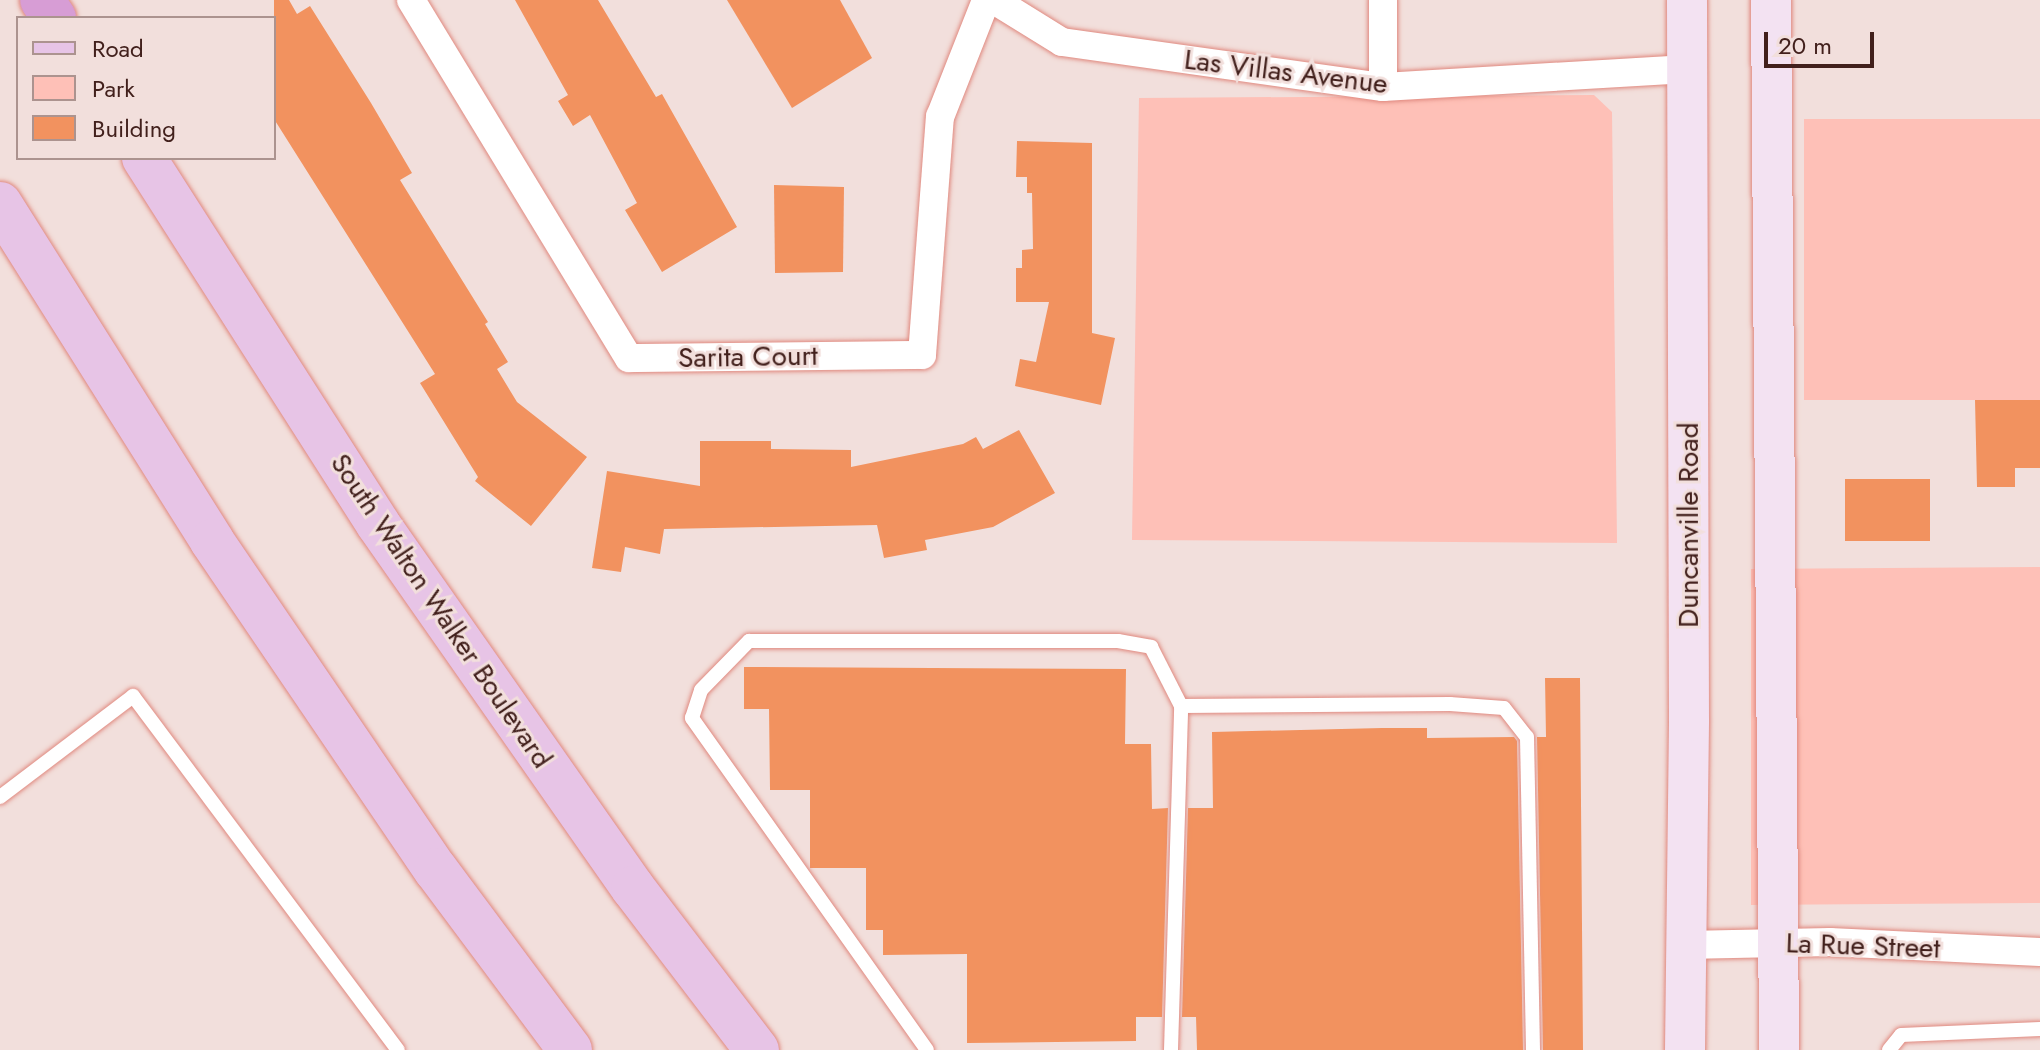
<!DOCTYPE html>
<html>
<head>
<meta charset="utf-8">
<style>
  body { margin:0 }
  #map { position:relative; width:2040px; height:1050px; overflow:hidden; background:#f2dfdc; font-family:Jost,sans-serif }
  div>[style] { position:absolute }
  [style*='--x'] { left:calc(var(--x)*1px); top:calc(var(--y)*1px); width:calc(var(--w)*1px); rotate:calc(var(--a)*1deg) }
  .green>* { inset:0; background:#fec0b7 }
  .building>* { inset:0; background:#f2925f }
  .roads { filter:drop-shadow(0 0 2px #e0897f) drop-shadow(0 0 2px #e0897f) }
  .service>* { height:14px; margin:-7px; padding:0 7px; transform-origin:7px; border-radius:7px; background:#fff }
  .minor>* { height:28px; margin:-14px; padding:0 14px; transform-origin:14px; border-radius:14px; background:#fff }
  .secondary>* { height:40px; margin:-20px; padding:0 20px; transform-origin:20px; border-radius:20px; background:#f3e2f2 }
  .primary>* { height:44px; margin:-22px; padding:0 22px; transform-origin:22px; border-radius:22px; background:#e7c4e6 }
  .motorway>* { height:44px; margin:-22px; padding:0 22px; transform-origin:22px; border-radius:22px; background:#d79dd5 }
  span { translate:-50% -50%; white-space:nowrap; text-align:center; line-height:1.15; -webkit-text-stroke:6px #f2dfdc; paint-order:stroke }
  .street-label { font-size:28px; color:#42201c }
  .legend { position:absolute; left:16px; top:16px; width:260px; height:144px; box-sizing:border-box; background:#f2dfdc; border:2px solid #ac938f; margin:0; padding:10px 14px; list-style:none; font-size:24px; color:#42201c }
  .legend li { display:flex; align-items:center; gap:16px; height:40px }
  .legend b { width:40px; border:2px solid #ac938f }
  .scale { position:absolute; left:1764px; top:32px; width:110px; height:36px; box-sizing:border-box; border:4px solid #42201c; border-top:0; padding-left:10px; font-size:24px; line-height:28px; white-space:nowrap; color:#42201c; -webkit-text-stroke:6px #f2dfdc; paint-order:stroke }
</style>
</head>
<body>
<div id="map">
  <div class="green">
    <i style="clip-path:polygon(1594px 95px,1612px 112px,1617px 543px,1132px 540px,1139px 98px)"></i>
    <i style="clip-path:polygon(1804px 119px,2040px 119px,2040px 400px,1804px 400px)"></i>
    <i style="clip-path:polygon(2040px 567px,2040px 903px,1751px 905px,1751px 569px)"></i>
  </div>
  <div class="building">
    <i style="clip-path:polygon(274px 0,289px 0,297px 14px,310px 6px,371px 103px,412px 173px,400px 180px,488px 322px,485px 324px,508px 362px,497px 369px,517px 402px,587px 457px,531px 526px,475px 481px,478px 477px,420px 383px,435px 374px,274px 119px)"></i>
    <i style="clip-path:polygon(515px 0,598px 0,656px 97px,662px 94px,737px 227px,662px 272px,625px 210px,637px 203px,590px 115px,573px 126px,558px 101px,568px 95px)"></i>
    <i style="clip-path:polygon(727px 0,840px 0,872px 58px,792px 108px)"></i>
    <i style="clip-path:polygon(1017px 141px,1092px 143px,1092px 333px,1115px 338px,1101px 405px,1015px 386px,1020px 359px,1036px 362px,1049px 302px,1016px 302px,1016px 268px,1022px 268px,1022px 250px,1033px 249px,1032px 193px,1027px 193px,1027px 177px,1016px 177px)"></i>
    <i style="clip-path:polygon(774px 185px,844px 187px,843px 272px,775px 273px)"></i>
    <i style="clip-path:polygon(1975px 400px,2040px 400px,2040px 468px,2015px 468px,2015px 487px,1977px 487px)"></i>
    <i style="clip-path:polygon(1019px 430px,1055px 493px,993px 527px,925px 540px,927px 550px,884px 558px,877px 525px,664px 529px,660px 554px,625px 547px,621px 572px,592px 568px,607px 471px,700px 486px,700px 441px,771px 441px,771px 449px,851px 450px,851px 467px,963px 444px,976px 437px,983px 449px)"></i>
    <i style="clip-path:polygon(1845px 479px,1930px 479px,1930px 541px,1845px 541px)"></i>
    <i style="clip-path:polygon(744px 667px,1126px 669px,1125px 744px,1151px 744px,1152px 809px,1168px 808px,1162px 1017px,1136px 1017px,1136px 1041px,967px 1043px,967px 954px,883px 955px,883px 930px,866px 930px,866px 868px,810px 868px,810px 790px,770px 790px,769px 709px,744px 709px)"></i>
    <i style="clip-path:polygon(1545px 678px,1580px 678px,1583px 1050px,1543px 1050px,1537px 737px,1546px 737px)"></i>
    <i style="clip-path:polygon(1382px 728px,1427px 728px,1427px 738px,1514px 737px,1517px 741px,1523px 1050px,1197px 1050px,1196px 1017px,1182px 1017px,1188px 808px,1213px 808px,1212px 732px)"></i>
  </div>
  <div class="roads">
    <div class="service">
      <i style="--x:0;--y:797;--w:167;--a:-37.2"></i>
      <i style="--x:133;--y:696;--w:442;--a:53.2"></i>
      <i style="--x:927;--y:1050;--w:407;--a:-125.3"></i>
      <i style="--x:692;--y:718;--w:29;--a:-72"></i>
      <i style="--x:701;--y:690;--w:69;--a:-45.6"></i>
      <i style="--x:749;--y:641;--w:369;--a:0"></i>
      <i style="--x:1118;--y:641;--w:34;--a:10"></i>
      <i style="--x:1151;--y:647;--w:66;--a:63"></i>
      <i style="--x:1181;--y:706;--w:269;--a:-0.4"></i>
      <i style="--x:1450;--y:704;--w:54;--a:4.2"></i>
      <i style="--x:1504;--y:708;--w:37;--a:52"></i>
      <i style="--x:1527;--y:737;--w:313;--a:88.9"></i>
      <i style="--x:1171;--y:1050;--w:344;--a:-88.3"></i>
      <i style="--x:1889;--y:1050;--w:19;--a:-51"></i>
      <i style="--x:1901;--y:1035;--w:139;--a:-2.5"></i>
    </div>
    <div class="minor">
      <i style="--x:411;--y:0;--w:419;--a:58.7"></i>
      <i style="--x:629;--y:358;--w:293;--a:-0.6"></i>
      <i style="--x:922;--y:355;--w:239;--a:-85.7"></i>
      <i style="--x:940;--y:117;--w:126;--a:-68.5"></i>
      <i style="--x:994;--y:0;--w:80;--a:31.7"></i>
      <i style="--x:1062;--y:42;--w:324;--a:8"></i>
      <i style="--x:1383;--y:87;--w:305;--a:-3.4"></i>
      <i style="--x:1383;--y:0;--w:87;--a:90"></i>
      <i style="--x:1685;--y:945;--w:145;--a:-1.2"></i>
      <i style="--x:1830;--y:942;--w:210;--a:2.7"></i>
    </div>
    <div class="secondary">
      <i style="--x:1771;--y:0;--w:1050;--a:89.56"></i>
      <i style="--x:1685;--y:1050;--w:329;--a:-89.3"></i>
      <i style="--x:1689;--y:721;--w:721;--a:-90.16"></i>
    </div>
    <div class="primary">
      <i style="--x:144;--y:158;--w:434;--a:57.4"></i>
      <i style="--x:378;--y:524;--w:444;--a:55"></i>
      <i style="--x:633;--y:888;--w:204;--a:52.6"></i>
      <i style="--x:0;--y:204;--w:398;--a:57.8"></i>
      <i style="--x:212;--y:541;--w:398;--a:55.8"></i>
      <i style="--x:436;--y:870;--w:224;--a:53.3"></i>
    </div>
    <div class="motorway">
      <i style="--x:42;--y:0;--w:22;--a:56"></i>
    </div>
  </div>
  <div class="street-label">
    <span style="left:1286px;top:72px;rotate:7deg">Las Villas Avenue</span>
    <span style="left:748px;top:357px;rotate:-1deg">Sarita Court</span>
    <span style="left:1689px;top:525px;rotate:-90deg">Duncanville Road</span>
    <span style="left:441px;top:611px;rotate:56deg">South Walton Walker Boulevard</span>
    <span style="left:1863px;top:946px;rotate:2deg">La Rue Street</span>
  </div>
  <ul class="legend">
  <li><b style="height:10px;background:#e7c4e6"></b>Road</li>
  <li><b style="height:22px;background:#fec0b7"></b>Park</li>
  <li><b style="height:22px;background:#f2925f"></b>Building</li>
  </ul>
  <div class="scale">20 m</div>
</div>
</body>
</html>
